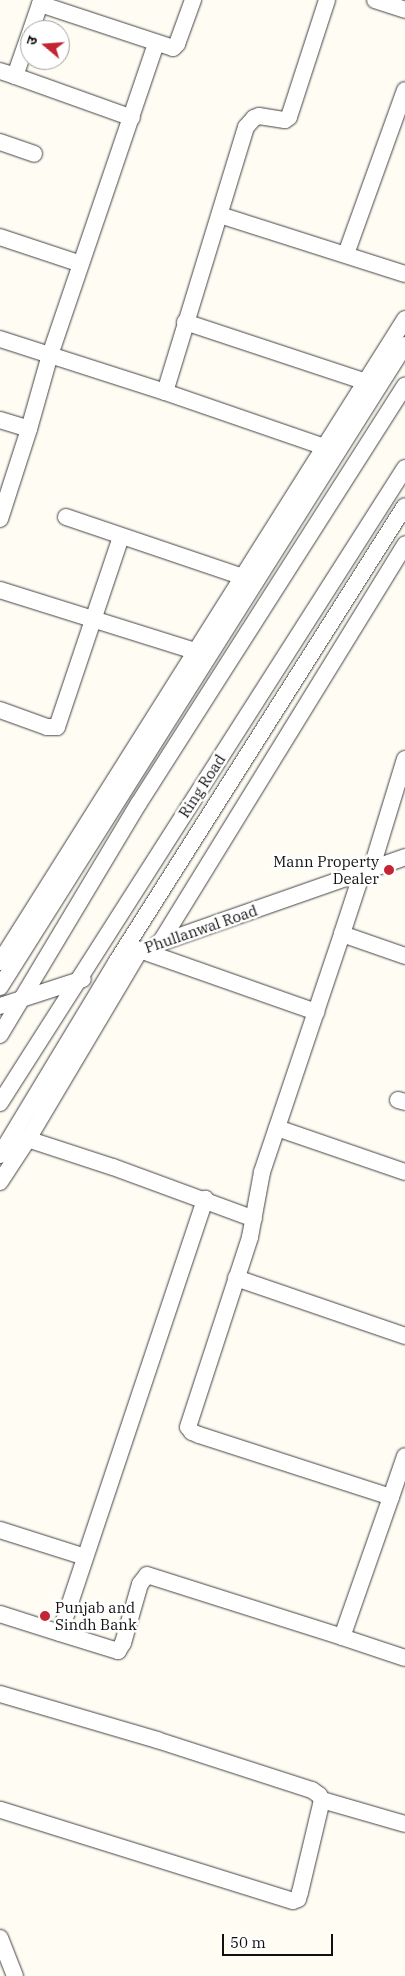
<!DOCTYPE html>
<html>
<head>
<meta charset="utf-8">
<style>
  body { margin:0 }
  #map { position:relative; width:405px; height:1976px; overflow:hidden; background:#fffcf4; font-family:"IBM Plex Serif","Noto Sans Devanagari",serif }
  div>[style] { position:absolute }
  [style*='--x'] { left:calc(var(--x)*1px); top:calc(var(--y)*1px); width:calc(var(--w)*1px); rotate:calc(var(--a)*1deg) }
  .roads { filter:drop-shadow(0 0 1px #434343) drop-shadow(0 0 1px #434343) }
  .minor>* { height:16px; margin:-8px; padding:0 8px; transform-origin:8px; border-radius:8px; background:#fff }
  .dots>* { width:14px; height:14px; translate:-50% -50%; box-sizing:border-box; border:2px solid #fff; border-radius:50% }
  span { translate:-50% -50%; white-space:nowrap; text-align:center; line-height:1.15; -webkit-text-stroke:5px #fff; paint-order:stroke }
  .street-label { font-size:15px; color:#101010 }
  .poi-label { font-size:15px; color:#101010 }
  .right { translate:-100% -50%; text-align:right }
  .left { translate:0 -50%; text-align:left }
  .north { position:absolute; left:20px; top:20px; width:50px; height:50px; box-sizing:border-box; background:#fff; border:1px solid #9f9f9f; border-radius:50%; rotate:288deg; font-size:14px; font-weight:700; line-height:20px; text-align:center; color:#101010 }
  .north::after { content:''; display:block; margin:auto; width:18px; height:22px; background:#c52433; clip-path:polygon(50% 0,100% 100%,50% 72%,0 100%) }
  .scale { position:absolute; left:222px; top:1934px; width:111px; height:22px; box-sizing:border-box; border:2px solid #101010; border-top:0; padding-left:6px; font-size:15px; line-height:18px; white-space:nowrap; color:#101010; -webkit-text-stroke:4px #fff; paint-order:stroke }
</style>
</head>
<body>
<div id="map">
  <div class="roads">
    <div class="minor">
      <i style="--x:375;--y:0;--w:32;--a:18"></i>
      <i style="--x:31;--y:30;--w:28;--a:-71"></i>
      <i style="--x:40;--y:4;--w:140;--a:18.3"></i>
      <i style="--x:173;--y:48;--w:6;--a:-45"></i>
      <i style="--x:177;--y:44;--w:47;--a:-70"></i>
      <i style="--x:0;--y:71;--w:16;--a:18"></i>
      <i style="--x:15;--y:76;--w:46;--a:-70.8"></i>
      <i style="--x:15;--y:76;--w:124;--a:19.7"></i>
      <i style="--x:0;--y:142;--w:36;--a:19"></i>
      <i style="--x:220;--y:215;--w:194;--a:17.7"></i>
      <i style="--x:0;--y:237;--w:85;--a:18.4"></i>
      <i style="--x:346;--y:254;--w:174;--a:-70.2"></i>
      <i style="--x:185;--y:322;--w:200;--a:18.3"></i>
      <i style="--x:0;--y:339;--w:173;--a:17.8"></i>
      <i style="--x:165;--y:392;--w:178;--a:19"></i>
      <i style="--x:165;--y:392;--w:277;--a:-73"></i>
      <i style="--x:246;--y:127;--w:12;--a:-48"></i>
      <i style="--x:254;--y:118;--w:5;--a:-22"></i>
      <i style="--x:259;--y:116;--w:26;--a:9"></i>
      <i style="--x:285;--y:120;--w:5;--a:-37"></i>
      <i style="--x:289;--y:117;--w:123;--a:-72"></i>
      <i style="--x:0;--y:420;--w:30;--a:17"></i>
      <i style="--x:66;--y:517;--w:187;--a:18.7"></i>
      <i style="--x:0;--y:519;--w:95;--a:-72.1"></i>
      <i style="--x:29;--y:429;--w:77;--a:-74.2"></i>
      <i style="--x:50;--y:355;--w:329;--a:-71.2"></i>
      <i style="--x:0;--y:590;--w:204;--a:17.4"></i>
      <i style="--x:0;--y:710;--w:50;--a:19.9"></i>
      <i style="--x:47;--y:727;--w:10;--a:0"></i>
      <i style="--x:57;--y:727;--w:200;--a:-71.4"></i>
      <i style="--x:371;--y:870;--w:116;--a:-73"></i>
      <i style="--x:362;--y:873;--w:64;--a:108.2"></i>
      <i style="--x:342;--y:934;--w:67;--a:19.2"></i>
      <i style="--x:160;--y:943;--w:468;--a:-58.4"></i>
      <i style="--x:157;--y:944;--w:263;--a:-19.3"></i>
      <i style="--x:0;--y:962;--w:760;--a:-57.79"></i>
      <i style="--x:0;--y:987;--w:759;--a:-57.75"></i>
      <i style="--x:0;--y:1006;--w:87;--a:-18"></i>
      <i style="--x:0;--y:1035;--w:270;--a:-59.1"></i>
      <i style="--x:139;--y:803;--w:495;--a:-57.5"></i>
      <i style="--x:398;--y:1100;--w:7;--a:16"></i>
      <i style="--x:0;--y:1103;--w:753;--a:-57.47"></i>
      <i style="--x:277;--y:1128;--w:135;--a:19"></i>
      <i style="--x:18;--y:1136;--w:100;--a:18.1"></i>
      <i style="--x:113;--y:1167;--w:150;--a:20.2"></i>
      <i style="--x:0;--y:1155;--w:227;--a:-58.9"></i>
      <i style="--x:117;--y:961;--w:538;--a:-57.67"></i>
      <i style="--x:0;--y:1182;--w:51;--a:-56.9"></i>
      <i style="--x:28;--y:1139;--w:220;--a:-59.3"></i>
      <i style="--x:140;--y:950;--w:187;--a:19.4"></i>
      <i style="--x:236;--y:1278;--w:179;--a:18.9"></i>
      <i style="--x:391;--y:1497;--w:43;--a:-71.1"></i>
      <i style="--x:0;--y:1530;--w:89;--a:17.6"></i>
      <i style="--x:0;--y:1614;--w:63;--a:17.6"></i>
      <i style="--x:60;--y:1633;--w:458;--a:-71.5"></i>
      <i style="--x:60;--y:1633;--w:61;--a:17.2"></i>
      <i style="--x:118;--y:1651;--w:9;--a:-58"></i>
      <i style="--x:123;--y:1643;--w:61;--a:-73.9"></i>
      <i style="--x:140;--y:1584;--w:11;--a:-52"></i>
      <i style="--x:147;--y:1575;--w:205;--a:17.6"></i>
      <i style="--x:342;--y:1637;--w:148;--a:-70.7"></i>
      <i style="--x:391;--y:1497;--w:202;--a:-162.1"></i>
      <i style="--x:199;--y:1435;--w:8;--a:-157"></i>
      <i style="--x:192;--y:1432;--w:6;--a:-129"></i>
      <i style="--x:188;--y:1427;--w:200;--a:-71.9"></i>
      <i style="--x:250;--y:1237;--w:66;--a:-79.5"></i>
      <i style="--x:262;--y:1172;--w:251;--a:-71.4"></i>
      <i style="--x:342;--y:1637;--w:66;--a:18.4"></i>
      <i style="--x:0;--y:1694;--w:164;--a:16.3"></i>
      <i style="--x:157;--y:1740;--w:163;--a:17.9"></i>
      <i style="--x:312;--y:1790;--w:9;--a:36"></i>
      <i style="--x:319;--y:1795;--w:6;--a:59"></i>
      <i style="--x:322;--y:1800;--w:95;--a:103.4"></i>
      <i style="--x:300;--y:1892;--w:7;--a:106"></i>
      <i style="--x:298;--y:1899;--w:5;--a:158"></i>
      <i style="--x:293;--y:1901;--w:307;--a:-162.7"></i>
      <i style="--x:322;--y:1800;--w:86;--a:16.1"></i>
      <i style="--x:0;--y:1938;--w:41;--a:68.5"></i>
    </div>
  </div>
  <div class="dots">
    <i style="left:389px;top:870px;background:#c52433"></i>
    <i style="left:45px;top:1616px;background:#c52433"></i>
  </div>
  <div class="street-label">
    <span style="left:202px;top:786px;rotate:-57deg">Ring Road</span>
    <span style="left:201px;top:929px;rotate:-19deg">Phullanwal Road</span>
  </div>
  <div class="poi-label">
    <span class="right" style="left:379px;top:870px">Mann Property<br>Dealer</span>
    <span class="left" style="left:55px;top:1616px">Punjab and<br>Sindh Bank</span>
  </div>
  <div class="north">उ</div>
  <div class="scale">50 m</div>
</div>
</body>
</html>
